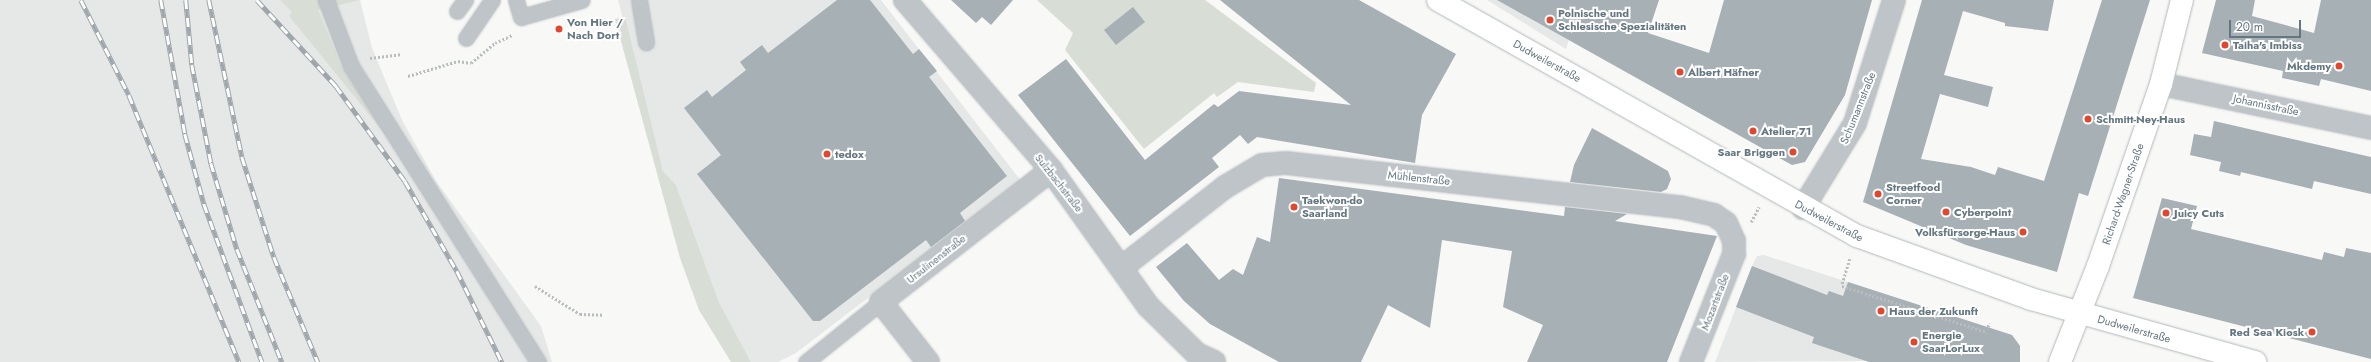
<!DOCTYPE html>
<html>
<head>
<meta charset="utf-8">
<style>
  body { margin:0 }
  #map { position:relative; width:2371px; height:362px; overflow:hidden; background:#f8f8f6; font-family:Jost,sans-serif }
  div>[style] { position:absolute }
  [style*='--x'] { left:calc(var(--x)*1px); top:calc(var(--y)*1px); width:calc(var(--w)*1px); rotate:calc(var(--a)*1deg) }
  .built>* { inset:0; background:#e6e8e7 }
  .green>* { inset:0; background:#d8ddd5 }
  .building>* { inset:0; background:#a6b0b5 }
  .path>* { height:2.5px; margin-top:-1.25px; transform-origin:0; background:repeating-linear-gradient(90deg,#babdc0 0 2px,transparent 0 4px) }
  .roads { filter:drop-shadow(0 0 1px #b2b8bc) drop-shadow(0 0 1px #b2b8bc) }
  .service>* { height:15px; margin:-7.5px; padding:0 7.5px; transform-origin:7.5px; border-radius:7.5px; background:#bfc4c8 }
  .minor>* { height:22px; margin:-11px; padding:0 11px; transform-origin:11px; border-radius:11px; background:#bfc4c8 }
  .secondary>* { height:22px; margin:-11px; padding:0 11px; transform-origin:11px; border-radius:11px; background:#fff }
  .primary>* { height:22px; margin:-11px; padding:0 11px; transform-origin:11px; border-radius:11px; background:#fff }
  .rail>* { height:4.5px; margin-top:-2.25px; transform-origin:0; background:repeating-linear-gradient(90deg,#fff 0 9px,#9fa7ac 0 18px); box-sizing:border-box; border-block:1px solid #9fa7ac }
  .dots>* { width:11px; height:11px; translate:-50% -50%; box-sizing:border-box; border:2px solid #fff; border-radius:50% }
  span { translate:-50% -50%; white-space:nowrap; text-align:center; line-height:1.15; -webkit-text-stroke:4px #fff; paint-order:stroke }
  .poi-label { font-size:11px; color:#647680; font-weight:700 }
  .left { translate:0 -50%; text-align:left }
  .right { translate:-100% -50%; text-align:right }
  .street-label { font-size:11px; color:#647680 }
  .scale { position:absolute; left:2229px; top:20px; width:72px; height:18px; box-sizing:border-box; border:2px solid #647680; border-top:0; padding-left:5px; font-size:12px; line-height:14px; white-space:nowrap; color:#647680; -webkit-text-stroke:3px #fff; paint-order:stroke }
</style>
</head>
<body>
<div id="map">
  <div class="built">
    <i style="clip-path:polygon(0 0,360px 0,372px 48px,402px 120px,436px 181px,541px 326px,552px 362px,0 362px)"></i>
    <i style="clip-path:polygon(618px 0,881px 0,1021px 181px,796px 353px,778px 362px,751px 362px,719px 302px,676px 185px,663px 171px)"></i>
    <i style="clip-path:polygon(1487px 0,1582px 0,1566px 49px)"></i>
    <i style="clip-path:polygon(1764px 255px,2012px 335px,2020px 346px,2020px 360px,1715px 362px,1752px 266px,1757px 256px)"></i>
  </div>
  <div class="green">
    <i style="clip-path:polygon(280px 0,360px 0,318px 10px,343px 70px,389px 139px,289px 16px,292px 12px)"></i>
    <i style="clip-path:polygon(1037px 0,1205px 0,1316px 83px,1314px 92px,1238px 82px,1217px 97px,1214px 93px,1144px 149px,1065px 50px,1073px 33px)"></i>
    <i style="clip-path:polygon(625px 17px,663px 171px,676px 185px,719px 302px,751px 362px,731px 362px,699px 310px,680px 258px,615px 19px)"></i>
  </div>
  <div class="building">
    <i style="clip-path:polygon(837px 0,870px 0,913px 54px,919px 49px,937px 71px,929px 77px,1007px 176px,960px 213px,965px 221px,931px 247px,926px 240px,820px 321px,813px 321px,697px 174px,721px 155px,684px 108px,707px 90px,712px 97px,746px 70px,740px 62px,762px 45px,768px 53px)"></i>
    <i style="clip-path:polygon(951px 0,1013px 0,991px 25px,982px 17px,976px 23px)"></i>
    <i style="clip-path:polygon(1220px 0,1359px 0,1456px 54px,1422px 115px,1415px 163px,1257px 137px,1248px 144px,1240px 135px,1212px 158px,1219px 167px,1130px 236px,1018px 95px,1066px 59px,1145px 160px,1214px 104px,1218px 107px,1239px 91px,1351px 105px)"></i>
    <i style="clip-path:polygon(1497px 0,1659px 0,1648px 33px,1709px 53px,1724px 0,1872px 0,1845px 95px,1805px 162px,1792px 165px)"></i>
    <i style="clip-path:polygon(1922px 0,2054px 0,2048px 31px,2005px 26px,2005px 23px,1963px 11px,1944px 75px,1993px 87px,1988px 107px,1940px 94px,1921px 159px,1971px 167px,1995px 175px,1998px 167px,2044px 181px,2102px 0,2150px 0,2088px 196px,2079px 193px,2057px 272px,1966px 245px,1863px 202px)"></i>
    <i style="clip-path:polygon(2216px 0,2255px 0,2252px 16px,2314px 33px,2321px 0,2371px 0,2371px 91px,2321px 79px,2319px 86px,2282px 78px,2283px 71px,2202px 53px)"></i>
    <i style="clip-path:polygon(1133px 7px,1145px 22px,1116px 45px,1104px 30px)"></i>
    <i style="clip-path:polygon(2214px 121px,2371px 157px,2371px 194px,2314px 181px,2312px 189px,2241px 172px,2240px 176px,2219px 171px,2221px 162px,2190px 155px,2194px 134px,2211px 137px)"></i>
    <i style="clip-path:polygon(1592px 128px,1668px 171px,1671px 179px,1667px 189px,1661px 192px,1570px 182px,1574px 165px)"></i>
    <i style="clip-path:polygon(1279px 178px,1564px 216px,1565px 207px,1627px 214px,1615px 221px,1717px 236px,1667px 362px,1527px 362px,1543px 325px,1503px 307px,1512px 251px,1442px 240px,1430px 328px,1388px 305px,1361px 362px,1279px 362px,1210px 324px,1184px 301px,1156px 267px,1187px 243px,1219px 280px,1233px 269px,1243px 275px,1257px 237px,1270px 242px)"></i>
    <i style="clip-path:polygon(2162px 198px,2197px 206px,2191px 229px,2322px 260px,2324px 252px,2344px 257px,2346px 248px,2371px 253px,2371px 359px,2133px 298px)"></i>
    <i style="clip-path:polygon(1752px 266px,1827px 295px,1829px 291px,1843px 296px,1848px 282px,2012px 335px,2020px 346px,2020px 362px,1869px 362px,1812px 343px,1814px 337px,1736px 307px)"></i>
  </div>
  <div class="path">
    <i style="--x:370;--y:58;--w:31;--a:-7"></i>
    <i style="--x:408;--y:76;--w:52;--a:-16.7"></i>
    <i style="--x:458;--y:61;--w:13;--a:9"></i>
    <i style="--x:471;--y:63;--w:31;--a:-40"></i>
    <i style="--x:495;--y:43;--w:19;--a:-25"></i>
    <i style="--x:1751;--y:222;--w:17;--a:-62"></i>
    <i style="--x:1850;--y:259;--w:28;--a:107"></i>
    <i style="--x:1842;--y:286;--w:152;--a:17.6"></i>
    <i style="--x:535;--y:286;--w:53;--a:31.9"></i>
    <i style="--x:580;--y:314;--w:23;--a:2"></i>
    <i style="--x:1988;--y:327;--w:4;--a:-76"></i>
  </div>
  <div class="roads">
    <div class="service">
      <i style="--x:326;--y:0;--w:71;--a:69.3"></i>
      <i style="--x:351;--y:66;--w:350;--a:57.7"></i>
      <i style="--x:516;--y:0;--w:18;--a:74"></i>
      <i style="--x:521;--y:17;--w:63;--a:-15.6"></i>
      <i style="--x:639;--y:0;--w:43;--a:80.5"></i>
      <i style="--x:457;--y:11;--w:14;--a:-54"></i>
      <i style="--x:466;--y:38;--w:46;--a:-55.6"></i>
      <i style="--x:806;--y:362;--w:96;--a:-38.7"></i>
    </div>
    <div class="minor">
      <i style="--x:905;--y:0;--w:224;--a:49.3"></i>
      <i style="--x:1051;--y:170;--w:167;--a:54.5"></i>
      <i style="--x:1148;--y:306;--w:69;--a:44.4"></i>
      <i style="--x:1197;--y:354;--w:19;--a:25"></i>
      <i style="--x:2161;--y:84;--w:215;--a:11.8"></i>
      <i style="--x:1803;--y:208;--w:100;--a:-58.5"></i>
      <i style="--x:1855;--y:123;--w:129;--a:-72.4"></i>
      <i style="--x:1121;--y:268;--w:132;--a:-37.9"></i>
      <i style="--x:1225;--y:187;--w:43;--a:-30.7"></i>
      <i style="--x:1262;--y:165;--w:24;--a:-5"></i>
      <i style="--x:1286;--y:163;--w:396;--a:6.4"></i>
      <i style="--x:1680;--y:207;--w:35;--a:13"></i>
      <i style="--x:1714;--y:215;--w:14;--a:34"></i>
      <i style="--x:1726;--y:223;--w:20;--a:66"></i>
      <i style="--x:1734;--y:241;--w:13;--a:90"></i>
      <i style="--x:1734;--y:254;--w:116;--a:111.7"></i>
      <i style="--x:928;--y:362;--w:76;--a:-128.1"></i>
      <i style="--x:881;--y:302;--w:215;--a:-37.8"></i>
    </div>
    <div class="secondary">
      <i style="--x:2060;--y:362;--w:103;--a:-68.4"></i>
      <i style="--x:2098;--y:266;--w:193;--a:-70.9"></i>
      <i style="--x:2161;--y:84;--w:87;--a:-76"></i>
    </div>
    <div class="primary">
      <i style="--x:1438;--y:0;--w:481;--a:29.4"></i>
      <i style="--x:1857;--y:236;--w:185;--a:19.9"></i>
      <i style="--x:2031;--y:299;--w:233;--a:15.7"></i>
    </div>
  </div>
  <div class="rail">
    <i style="--x:81;--y:0;--w:106;--a:63.2"></i>
    <i style="--x:129;--y:95;--w:289;--a:67.6"></i>
    <i style="--x:161;--y:0;--w:136;--a:79.8"></i>
    <i style="--x:185;--y:134;--w:73;--a:74.8"></i>
    <i style="--x:204;--y:204;--w:168;--a:69.8"></i>
    <i style="--x:186;--y:0;--w:65;--a:84.7"></i>
    <i style="--x:192;--y:65;--w:100;--a:79"></i>
    <i style="--x:211;--y:163;--w:90;--a:73.2"></i>
    <i style="--x:237;--y:249;--w:122;--a:68.3"></i>
    <i style="--x:209;--y:0;--w:160;--a:78.1"></i>
    <i style="--x:242;--y:157;--w:105;--a:72.3"></i>
    <i style="--x:274;--y:257;--w:114;--a:67.3"></i>
    <i style="--x:257;--y:0;--w:117;--a:47.4"></i>
    <i style="--x:336;--y:86;--w:117;--a:54"></i>
    <i style="--x:405;--y:181;--w:104;--a:60"></i>
    <i style="--x:457;--y:271;--w:102;--a:63.7"></i>
  </div>
  <div class="dots">
    <i style="left:1550px;top:20px;background:#e0472e"></i>
    <i style="left:559px;top:29px;background:#e0472e"></i>
    <i style="left:2225px;top:45px;background:#e0472e"></i>
    <i style="left:2339px;top:66px;background:#e0472e"></i>
    <i style="left:1680px;top:72px;background:#e0472e"></i>
    <i style="left:2088px;top:119px;background:#e0472e"></i>
    <i style="left:1753px;top:131px;background:#e0472e"></i>
    <i style="left:1793px;top:152px;background:#e0472e"></i>
    <i style="left:827px;top:154px;background:#e0472e"></i>
    <i style="left:1878px;top:194px;background:#e0472e"></i>
    <i style="left:1294px;top:207px;background:#e0472e"></i>
    <i style="left:1946px;top:212px;background:#e0472e"></i>
    <i style="left:2166px;top:213px;background:#e0472e"></i>
    <i style="left:2023px;top:232px;background:#e0472e"></i>
    <i style="left:1881px;top:311px;background:#e0472e"></i>
    <i style="left:2312px;top:332px;background:#e0472e"></i>
    <i style="left:1914px;top:342px;background:#e0472e"></i>
  </div>
  <div class="poi-label">
    <span class="left" style="left:1558px;top:20px">Polnische und<br>Schlesische Spezialitäten</span>
    <span class="left" style="left:567px;top:29px">Von Hier /<br>Nach Dort</span>
    <span class="left" style="left:2233px;top:45px">Taiha's Imbiss</span>
    <span class="right" style="left:2331px;top:66px">Mkdemy</span>
    <span class="left" style="left:1688px;top:72px">Albert Häfner</span>
    <span class="left" style="left:2096px;top:119px">Schmitt-Ney-Haus</span>
    <span class="left" style="left:1761px;top:131px">Atelier 71</span>
    <span class="right" style="left:1785px;top:152px">Saar Briggen</span>
    <span class="left" style="left:835px;top:154px">tedox</span>
    <span class="left" style="left:1886px;top:194px">Streetfood<br>Corner</span>
    <span class="left" style="left:1302px;top:207px">Taekwon-do<br>Saarland</span>
    <span class="left" style="left:1954px;top:212px">Cyberpoint</span>
    <span class="left" style="left:2174px;top:213px">Juicy Cuts</span>
    <span class="right" style="left:2015px;top:232px">Volksfürsorge-Haus</span>
    <span class="left" style="left:1889px;top:311px">Haus der Zukunft</span>
    <span class="right" style="left:2304px;top:332px">Red Sea Kiosk</span>
    <span class="left" style="left:1922px;top:342px">Energie<br>SaarLorLux</span>
  </div>
  <div class="street-label">
    <span style="left:1547px;top:61px;rotate:29deg">Dudweilerstraße</span>
    <span style="left:2266px;top:105px;rotate:12deg">Johannisstraße</span>
    <span style="left:1858px;top:108px;rotate:-68deg">Schumannstraße</span>
    <span style="left:1419px;top:178px;rotate:6deg">Mühlenstraße</span>
    <span style="left:1059px;top:183px;rotate:52deg">Sulzbachstraße</span>
    <span style="left:2123px;top:194px;rotate:-71deg">Richard-Wagner-Straße</span>
    <span style="left:1829px;top:221px;rotate:28deg">Dudweilerstraße</span>
    <span style="left:936px;top:259px;rotate:-38deg">Ursulinenstraße</span>
    <span style="left:1715px;top:302px;rotate:-69deg">Mozartstraße</span>
    <span style="left:2134px;top:329px;rotate:16deg">Dudweilerstraße</span>
  </div>
  <div class="scale">20 m</div>
</div>
</body>
</html>
